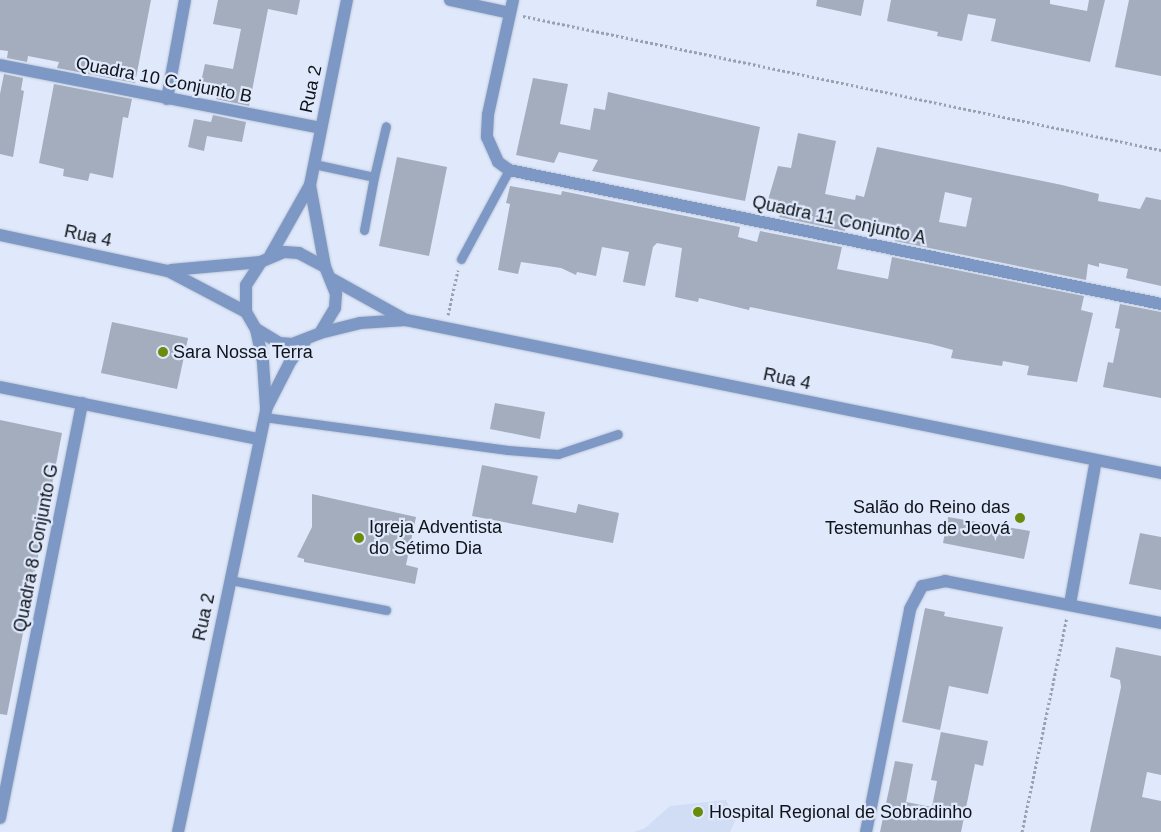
<!DOCTYPE html>
<html>
<head>
<meta charset="utf-8">
<style>
  body { margin:0 }
  #map { position:relative; width:1161px; height:832px; overflow:hidden; background:#dfe9fb; font-family:Helvetica,sans-serif }
  div>[style] { position:absolute }
  [style*='--x'] { left:calc(var(--x)*1px); top:calc(var(--y)*1px); width:calc(var(--w)*1px); rotate:calc(var(--a)*1deg) }
  .built>* { inset:0; background:#d0ddf5 }
  .building>* { inset:0; background:#a3adbd }
  .path>* { height:3px; margin-top:-1.5px; transform-origin:0; background:repeating-linear-gradient(90deg,#9aa2b0 0 2.5px,transparent 0 5px) }
  .roads { filter:drop-shadow(0 0 1px #bec7d7) drop-shadow(0 0 1px #bec7d7) }
  .service>* { height:9px; margin:-4.5px; padding:0 4.5px; transform-origin:4.5px; border-radius:4.5px; background:#7e98c6 }
  .minor>* { height:12px; margin:-6px; padding:0 6px; transform-origin:6px; border-radius:6px; background:#7e98c6 }
  .tertiary>* { height:12px; margin:-6px; padding:0 6px; transform-origin:6px; border-radius:6px; background:#7e98c6 }
  .dots>* { width:14px; height:14px; translate:-50% -50%; box-sizing:border-box; border:2px solid #dfe9fb; border-radius:50% }
  span { translate:-50% -50%; white-space:nowrap; text-align:center; line-height:1.15; -webkit-text-stroke:4.5px #dfe9fb; paint-order:stroke }
  .street-label { font-size:18px; color:#101319 }
  .poi-label { font-size:18px; color:#101319 }
  .left { translate:0 -50%; text-align:left }
  .right { translate:-100% -50%; text-align:right }
</style>
</head>
<body>
<div id="map">
  <div class="built">
    <i style="clip-path:polygon(726px 800px,736px 819px,730px 832px,634px 832px,645px 828px,670px 806px)"></i>
  </div>
  <div class="building">
    <i style="clip-path:polygon(0 0,151px 0,135px 83px,57px 68px,59px 62px,28px 56px,27px 62px,7px 58px,8px 51px,0 50px)"></i>
    <i style="clip-path:polygon(218px 0,300px 0,297px 15px,268px 9px,249px 106px,216px 99px,217px 94px,199px 91px,205px 64px,233px 69px,241px 29px,213px 24px)"></i>
    <i style="clip-path:polygon(817px 0,864px 0,861px 16px,816px 6px)"></i>
    <i style="clip-path:polygon(891px 0,1050px 0,1050px 4px,1087px 11px,1089px 0,1105px 0,1090px 62px,991px 41px,996px 19px,968px 14px,962px 41px,937px 36px,938px 32px,887px 21px)"></i>
    <i style="clip-path:polygon(1129px 0,1161px 0,1161px 76px,1115px 67px)"></i>
    <i style="clip-path:polygon(4px 74px,23px 78px,21px 90px,24px 91px,13px 157px,0 154px,0 94px)"></i>
    <i style="clip-path:polygon(533px 78px,568px 84px,560px 124px,590px 130px,594px 108px,605px 110px,608px 92px,760px 127px,745px 201px,592px 171px,598px 160px,559px 152px,554px 163px,516px 155px)"></i>
    <i style="clip-path:polygon(54px 84px,132px 99px,128px 118px,123px 117px,113px 178px,90px 173px,88px 181px,63px 176px,64px 169px,39px 163px)"></i>
    <i style="clip-path:polygon(213px 115px,246px 122px,242px 142px,207px 136px,204px 151px,188px 147px,194px 119px,211px 122px)"></i>
    <i style="clip-path:polygon(evenodd,798px 133px,836px 141px,825px 194px,855px 200px,856px 195px,864px 197px,877px 147px,1062px 185px,1099px 194px,1098px 201px,1140px 209px,1146px 197px,1161px 200px,1161px 286px,1126px 278px,1128px 269px,1099px 263px,1099px 267px,1088px 264px,1086px 280px,895px 241px,897px 232px,846px 222px,845px 231px,779px 217px,785px 203px,768px 200px,778px 166px,791px 168px,798px 133px,945px 192px,972px 198px,966px 227px,939px 222px,945px 192px)"></i>
    <i style="clip-path:polygon(397px 157px,447px 167px,429px 256px,379px 246px)"></i>
    <i style="clip-path:polygon(510px 186px,561px 195px,562px 191px,740px 227px,738px 237px,757px 242px,760px 231px,842px 247px,837px 269px,888px 279px,892px 257px,1084px 296px,1081px 310px,1093px 313px,1077px 382px,1027px 375px,1029px 366px,1003px 361px,1002px 366px,951px 358px,953px 350px,931px 344px,750px 307px,749px 310px,699px 298px,698px 302px,675px 297px,682px 248px,657px 243px,653px 247px,645px 286px,623px 282px,629px 252px,602px 247px,596px 276px,577px 272px,576px 275px,561px 268px,521px 262px,518px 274px,498px 270px,510px 204px,506px 203px)"></i>
    <i style="clip-path:polygon(1120px 304px,1161px 312px,1161px 398px,1103px 387px,1108px 362px,1113px 363px,1120px 329px,1115px 328px)"></i>
    <i style="clip-path:polygon(112px 322px,188px 338px,177px 389px,101px 373px)"></i>
    <i style="clip-path:polygon(495px 403px,545px 412px,540px 439px,490px 429px)"></i>
    <i style="clip-path:polygon(0 420px,62px 433px,7px 715px,0 714px)"></i>
    <i style="clip-path:polygon(482px 465px,538px 476px,532px 504px,576px 513px,578px 504px,619px 513px,613px 543px,472px 516px)"></i>
    <i style="clip-path:polygon(312px 494px,416px 517px,406px 565px,418px 568px,415px 584px,304px 562px,304px 559px,297px 557px,312px 527px)"></i>
    <i style="clip-path:polygon(948px 517px,1030px 531px,1024px 559px,943px 543px)"></i>
    <i style="clip-path:polygon(1140px 533px,1161px 537px,1161px 590px,1129px 584px)"></i>
    <i style="clip-path:polygon(925px 608px,945px 612px,944px 616px,1003px 627px,988px 694px,949px 686px,940px 730px,902px 722px)"></i>
    <i style="clip-path:polygon(1116px 647px,1161px 656px,1161px 775px,1147px 772px,1142px 797px,1161px 801px,1161px 832px,1090px 832px,1121px 687px,1120px 680px,1110px 677px)"></i>
    <i style="clip-path:polygon(941px 732px,988px 741px,983px 766px,975px 764px,961px 832px,880px 832px,895px 761px,913px 764px,906px 802px,932px 807px,937px 781px,931px 780px)"></i>
  </div>
  <div class="path">
    <i style="--x:523;--y:16;--w:652;--a:11.86"></i>
    <i style="--x:448;--y:315;--w:46;--a:-77.5"></i>
    <i style="--x:1022;--y:832;--w:220;--a:-78.2"></i>
  </div>
  <div class="roads">
    <div class="service">
      <i style="--x:314;--y:164;--w:61;--a:12.2"></i>
      <i style="--x:374;--y:177;--w:52;--a:-76.8"></i>
      <i style="--x:364;--y:230;--w:54;--a:-79.3"></i>
      <i style="--x:461;--y:259;--w:101;--a:-61.7"></i>
      <i style="--x:264;--y:417;--w:246;--a:7.7"></i>
      <i style="--x:508;--y:450;--w:50;--a:4.6"></i>
      <i style="--x:558;--y:454;--w:63;--a:-18.4"></i>
      <i style="--x:230;--y:580;--w:159;--a:10.9"></i>
    </div>
    <div class="minor">
      <i style="--x:450;--y:0;--w:61;--a:12.2"></i>
      <i style="--x:513;--y:0;--w:118;--a:102.3"></i>
      <i style="--x:488;--y:115;--w:22;--a:93"></i>
      <i style="--x:487;--y:137;--w:27;--a:66"></i>
      <i style="--x:498;--y:162;--w:14;--a:36"></i>
      <i style="--x:509;--y:170;--w:666;--a:11.61"></i>
      <i style="--x:0;--y:65;--w:327;--a:11.1"></i>
      <i style="--x:167;--y:99;--w:101;--a:-79.7"></i>
      <i style="--x:0;--y:387;--w:264;--a:11.4"></i>
      <i style="--x:1070;--y:604;--w:146;--a:-79.8"></i>
      <i style="--x:0;--y:818;--w:423;--a:-78.8"></i>
      <i style="--x:866;--y:832;--w:227;--a:-78.8"></i>
      <i style="--x:910;--y:609;--w:26;--a:-62"></i>
      <i style="--x:922;--y:586;--w:24;--a:-12"></i>
      <i style="--x:945;--y:581;--w:220;--a:11"></i>
    </div>
    <div class="tertiary">
      <i style="--x:310;--y:185;--w:83;--a:79.6"></i>
      <i style="--x:0;--y:235;--w:172;--a:12.1"></i>
      <i style="--x:168;--y:271;--w:88;--a:27.7"></i>
      <i style="--x:270;--y:256;--w:81;--a:-60.6"></i>
      <i style="--x:310;--y:185;--w:189;--a:-78.7"></i>
      <i style="--x:171;--y:270;--w:90;--a:-5.1"></i>
      <i style="--x:332;--y:279;--w:85;--a:29"></i>
      <i style="--x:256;--y:329;--w:27;--a:31"></i>
      <i style="--x:279;--y:343;--w:13;--a:4"></i>
      <i style="--x:292;--y:344;--w:30;--a:-21"></i>
      <i style="--x:320;--y:333;--w:29;--a:-59"></i>
      <i style="--x:335;--y:308;--w:14;--a:-86"></i>
      <i style="--x:336;--y:294;--w:29;--a:-112"></i>
      <i style="--x:325;--y:267;--w:30;--a:-152"></i>
      <i style="--x:299;--y:253;--w:15;--a:-176"></i>
      <i style="--x:284;--y:252;--w:25;--a:157"></i>
      <i style="--x:261;--y:262;--w:27;--a:123"></i>
      <i style="--x:246;--y:285;--w:27;--a:90"></i>
      <i style="--x:246;--y:312;--w:20;--a:60"></i>
      <i style="--x:256;--y:329;--w:34;--a:78"></i>
      <i style="--x:263;--y:362;--w:45;--a:86.2"></i>
      <i style="--x:320;--y:333;--w:41;--a:-14"></i>
      <i style="--x:360;--y:323;--w:46;--a:-3.7"></i>
      <i style="--x:406;--y:320;--w:770;--a:11.46"></i>
      <i style="--x:178;--y:832;--w:432;--a:-78.2"></i>
      <i style="--x:266;--y:409;--w:53;--a:-62.9"></i>
      <i style="--x:290;--y:362;--w:26;--a:-54"></i>
    </div>
  </div>
  <div class="dots">
    <i style="left:163px;top:352px;background:#6a8b0c"></i>
    <i style="left:1020px;top:518px;background:#6a8b0c"></i>
    <i style="left:359px;top:538px;background:#6a8b0c"></i>
    <i style="left:698px;top:812px;background:#6a8b0c"></i>
  </div>
  <div class="street-label">
    <span style="left:164px;top:80px;rotate:11deg">Quadra 10 Conjunto B</span>
    <span style="left:311px;top:89px;rotate:-78deg">Rua 2</span>
    <span style="left:839px;top:220px;rotate:12deg">Quadra 11 Conjunto A</span>
    <span style="left:88px;top:236px;rotate:12deg">Rua 4</span>
    <span style="left:787px;top:379px;rotate:12deg">Rua 4</span>
    <span style="left:36px;top:548px;rotate:-79deg">Quadra 8 Conjunto G</span>
    <span style="left:204px;top:617px;rotate:-78deg">Rua 2</span>
  </div>
  <div class="poi-label">
    <span class="left" style="left:173px;top:352px">Sara Nossa Terra</span>
    <span class="right" style="left:1010px;top:518px">Salão do Reino das<br>Testemunhas de Jeová</span>
    <span class="left" style="left:369px;top:538px">Igreja Adventista<br>do Sétimo Dia</span>
    <span class="left" style="left:709px;top:812px">Hospital Regional de Sobradinho</span>
  </div>
</div>
</body>
</html>
